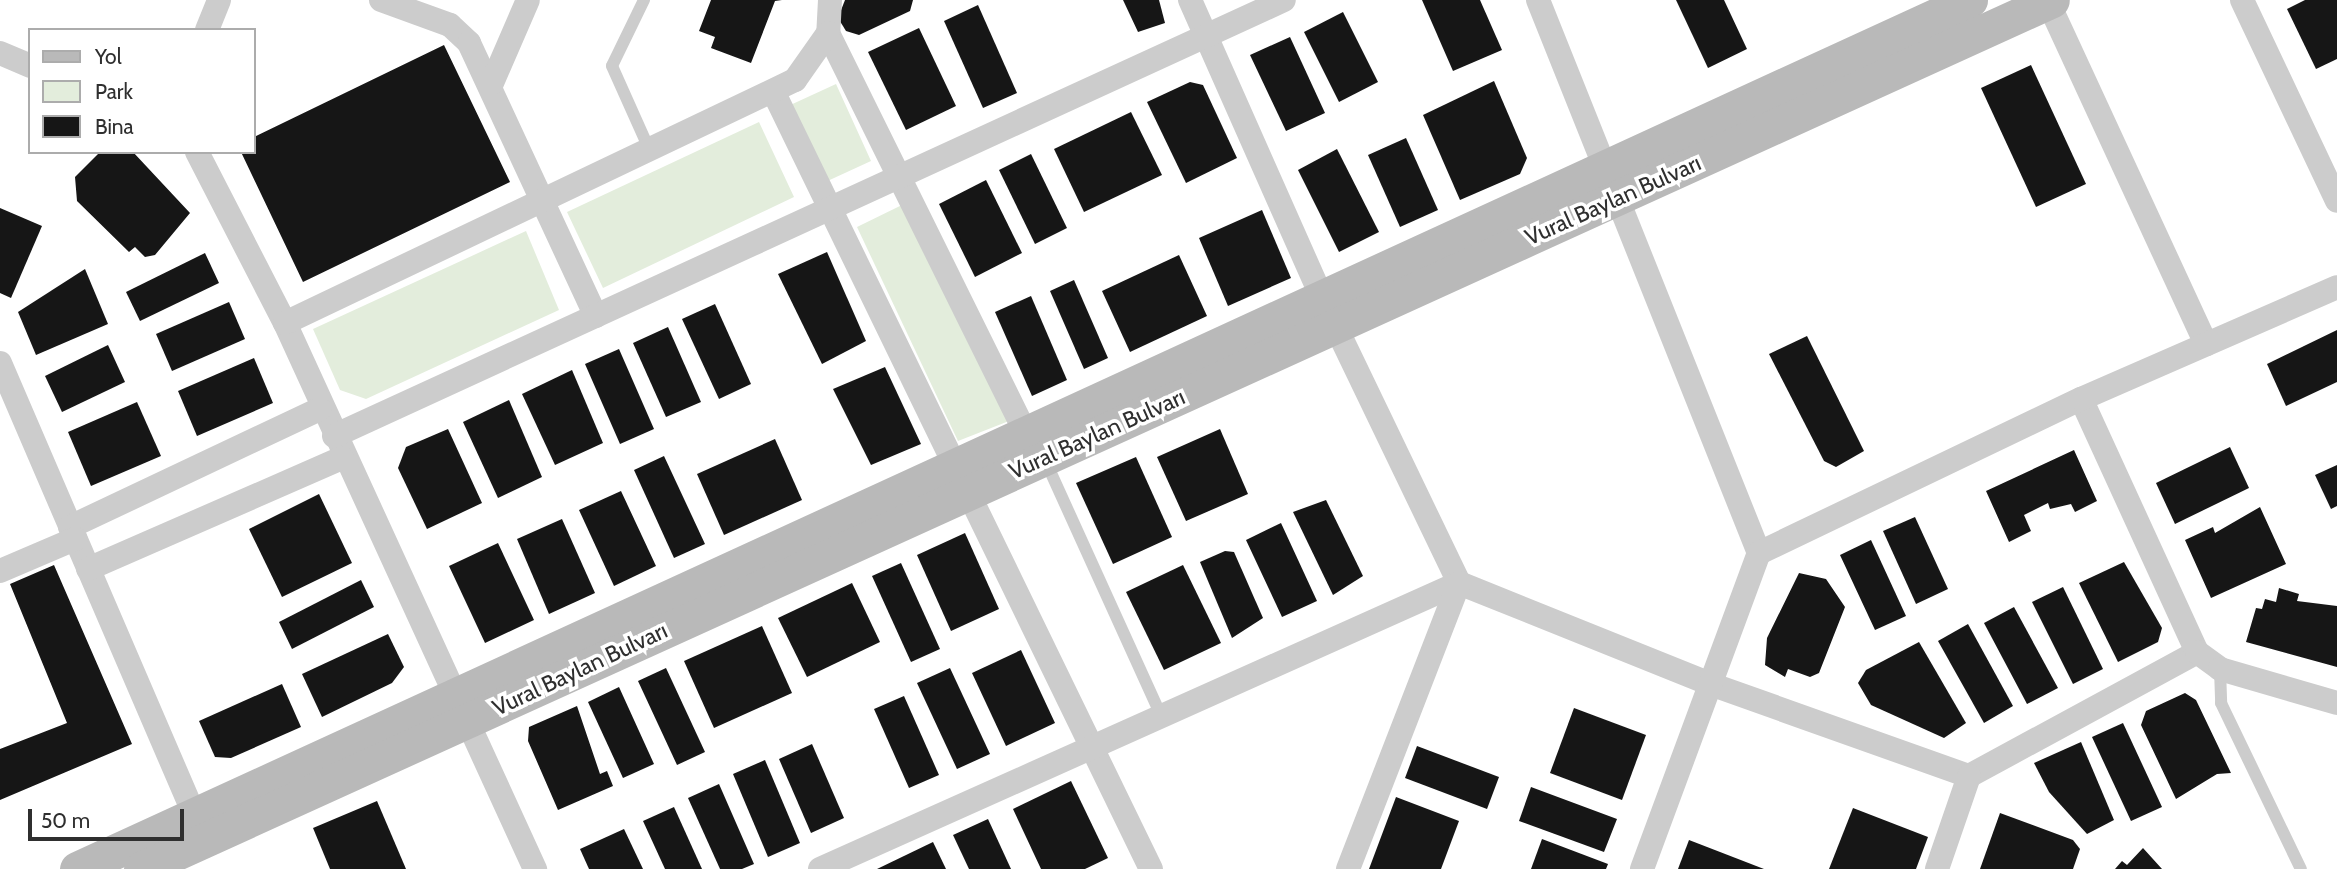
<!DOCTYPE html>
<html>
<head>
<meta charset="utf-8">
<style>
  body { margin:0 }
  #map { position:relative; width:2337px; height:869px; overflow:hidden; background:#fff; font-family:Cabin,sans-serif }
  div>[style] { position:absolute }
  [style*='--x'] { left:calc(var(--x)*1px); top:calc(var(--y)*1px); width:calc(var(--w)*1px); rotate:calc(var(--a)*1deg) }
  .green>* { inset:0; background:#e3eddc }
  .building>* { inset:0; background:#161616 }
  .lane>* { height:12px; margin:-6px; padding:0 6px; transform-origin:6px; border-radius:6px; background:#ccc }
  .street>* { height:24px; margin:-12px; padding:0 12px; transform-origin:12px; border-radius:12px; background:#ccc }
  .secondary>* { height:35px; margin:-17.5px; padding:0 17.5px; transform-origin:17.5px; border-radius:17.5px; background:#b9b9b9 }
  span { translate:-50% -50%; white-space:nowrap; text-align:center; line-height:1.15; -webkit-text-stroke:7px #fff; paint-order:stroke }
  .street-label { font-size:23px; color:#2f2f2f }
  .legend { position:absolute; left:28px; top:28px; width:228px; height:126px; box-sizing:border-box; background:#fff; border:2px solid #acacac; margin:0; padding:9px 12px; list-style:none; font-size:21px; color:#2f2f2f }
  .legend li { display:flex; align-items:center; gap:14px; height:35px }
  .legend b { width:35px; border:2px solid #acacac }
  .scale { position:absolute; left:28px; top:809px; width:156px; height:32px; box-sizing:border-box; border:4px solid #2f2f2f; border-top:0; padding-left:9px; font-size:21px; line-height:24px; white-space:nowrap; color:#2f2f2f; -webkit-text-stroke:5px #fff; paint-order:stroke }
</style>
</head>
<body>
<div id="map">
  <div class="green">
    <i style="clip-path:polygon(836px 84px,871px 161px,821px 184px,786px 107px)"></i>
    <i style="clip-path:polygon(759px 122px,794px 197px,603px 288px,567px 212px)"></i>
    <i style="clip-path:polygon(904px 204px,1009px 421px,958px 441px,857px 227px)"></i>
    <i style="clip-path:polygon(526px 231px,559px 310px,366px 399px,340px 390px,313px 329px)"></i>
  </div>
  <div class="building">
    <i style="clip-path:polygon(711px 0,782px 0,775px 1px,751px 63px,711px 48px,715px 37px,699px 31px)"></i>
    <i style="clip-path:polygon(845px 0,913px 0,910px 11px,859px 35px,846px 31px,838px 18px)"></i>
    <i style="clip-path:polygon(1123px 0,1159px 0,1165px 23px,1138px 32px)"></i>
    <i style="clip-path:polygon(1422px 0,1480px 0,1502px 50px,1453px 71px)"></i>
    <i style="clip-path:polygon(1676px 0,1724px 0,1747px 49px,1708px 68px)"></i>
    <i style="clip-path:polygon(2305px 0,2337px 0,2337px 59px,2316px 69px,2287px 9px)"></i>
    <i style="clip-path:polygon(978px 5px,1017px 93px,983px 108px,944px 21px)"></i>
    <i style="clip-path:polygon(1343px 12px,1378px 82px,1339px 102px,1304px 32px)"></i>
    <i style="clip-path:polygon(919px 28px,956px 106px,906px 130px,868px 52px)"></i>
    <i style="clip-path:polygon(1290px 37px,1325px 113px,1286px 131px,1250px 55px)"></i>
    <i style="clip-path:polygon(444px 45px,510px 182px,303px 282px,241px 152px,254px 152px,254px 137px)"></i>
    <i style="clip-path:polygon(2031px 65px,2086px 184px,2036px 207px,1981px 88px)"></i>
    <i style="clip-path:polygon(1494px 81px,1527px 158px,1520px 174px,1460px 200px,1423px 115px)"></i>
    <i style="clip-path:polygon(1190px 82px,1203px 85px,1237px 158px,1186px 183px,1147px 102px)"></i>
    <i style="clip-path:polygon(1131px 112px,1162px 175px,1084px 212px,1054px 149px)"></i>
    <i style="clip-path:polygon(1406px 138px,1438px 210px,1400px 227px,1368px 155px)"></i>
    <i style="clip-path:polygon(1337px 149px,1379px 232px,1339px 252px,1298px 170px)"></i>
    <i style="clip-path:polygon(100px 152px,133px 152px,190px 213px,155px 255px,145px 257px,135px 247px,129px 252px,77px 201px,75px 177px)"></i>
    <i style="clip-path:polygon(1031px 154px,1067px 228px,1035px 244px,999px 170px)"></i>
    <i style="clip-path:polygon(986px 180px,1022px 253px,975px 277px,939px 204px)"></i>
    <i style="clip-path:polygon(0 208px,42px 226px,11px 298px,0 293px)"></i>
    <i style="clip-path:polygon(1262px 210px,1291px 278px,1228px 306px,1199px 238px)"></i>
    <i style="clip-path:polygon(827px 252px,866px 341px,822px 364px,778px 274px)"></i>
    <i style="clip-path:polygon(205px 253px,219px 283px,140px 321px,126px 292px)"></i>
    <i style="clip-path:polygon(1179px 255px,1207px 316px,1130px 352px,1102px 291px)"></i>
    <i style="clip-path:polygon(85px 269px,108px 324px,36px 355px,18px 312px)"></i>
    <i style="clip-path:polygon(1074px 280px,1108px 358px,1084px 369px,1050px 291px)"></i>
    <i style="clip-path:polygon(1031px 296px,1067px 380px,1032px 396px,995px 312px)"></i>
    <i style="clip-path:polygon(229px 302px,245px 339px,172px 371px,156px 334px)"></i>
    <i style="clip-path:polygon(715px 304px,751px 384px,719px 399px,682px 319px)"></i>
    <i style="clip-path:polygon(668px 327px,701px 402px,666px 417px,633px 343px)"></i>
    <i style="clip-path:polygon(2337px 330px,2337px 382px,2286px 406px,2267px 364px)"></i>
    <i style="clip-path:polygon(1807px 336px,1864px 451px,1836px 467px,1824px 461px,1769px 354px)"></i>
    <i style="clip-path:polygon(108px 345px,125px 382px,62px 412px,45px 376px)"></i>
    <i style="clip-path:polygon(619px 349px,654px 429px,620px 444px,585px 364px)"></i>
    <i style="clip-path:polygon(254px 358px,273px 403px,197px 436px,178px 391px)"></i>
    <i style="clip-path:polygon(885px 367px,921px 444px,871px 465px,833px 389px)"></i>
    <i style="clip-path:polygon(572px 370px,603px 443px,555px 465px,522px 394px)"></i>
    <i style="clip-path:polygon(509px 400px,542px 477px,498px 498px,463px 422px)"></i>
    <i style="clip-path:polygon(137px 402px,161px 456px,91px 486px,68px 432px)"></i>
    <i style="clip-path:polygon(448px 429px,482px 503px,427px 529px,398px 468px,406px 447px)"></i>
    <i style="clip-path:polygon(1220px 429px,1248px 494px,1186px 521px,1157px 457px)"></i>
    <i style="clip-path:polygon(775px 439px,802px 500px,724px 535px,697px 474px)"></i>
    <i style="clip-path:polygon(2230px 447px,2249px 488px,2175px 524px,2156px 483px)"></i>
    <i style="clip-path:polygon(2074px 450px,2097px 501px,2075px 512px,2071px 504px,2050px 509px,2048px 503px,2024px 515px,2031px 531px,2009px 542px,1986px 491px)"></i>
    <i style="clip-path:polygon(664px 456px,705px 544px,674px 558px,634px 470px)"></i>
    <i style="clip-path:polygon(1136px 457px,1172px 537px,1113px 564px,1076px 483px)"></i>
    <i style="clip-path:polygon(2337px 465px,2337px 506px,2331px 509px,2315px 475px)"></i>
    <i style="clip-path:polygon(621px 491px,656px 566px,614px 586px,579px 510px)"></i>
    <i style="clip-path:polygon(319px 494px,352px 563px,282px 597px,249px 529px)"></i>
    <i style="clip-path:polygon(1326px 500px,1363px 576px,1333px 595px,1293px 512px)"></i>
    <i style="clip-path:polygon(2260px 507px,2286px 564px,2211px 598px,2185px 540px,2213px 527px,2215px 533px)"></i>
    <i style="clip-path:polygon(1915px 517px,1948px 589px,1916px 604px,1883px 531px)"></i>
    <i style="clip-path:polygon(562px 519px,595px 593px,549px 614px,517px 539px)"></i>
    <i style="clip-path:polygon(1281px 523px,1317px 601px,1282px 617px,1246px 540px)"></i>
    <i style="clip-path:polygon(965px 533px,999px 609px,951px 631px,917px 555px)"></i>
    <i style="clip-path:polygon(1871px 540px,1906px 616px,1875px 630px,1840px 555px)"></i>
    <i style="clip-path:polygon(498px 543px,534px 620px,485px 643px,449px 566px)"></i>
    <i style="clip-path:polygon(1225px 551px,1234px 552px,1263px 618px,1232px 638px,1200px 562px)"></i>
    <i style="clip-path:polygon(2124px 562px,2162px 628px,2158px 642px,2118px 662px,2079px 583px)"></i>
    <i style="clip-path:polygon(901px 563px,940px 649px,911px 662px,872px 576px)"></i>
    <i style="clip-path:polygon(54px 565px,132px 744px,0 800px,0 749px,67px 723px,10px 584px)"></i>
    <i style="clip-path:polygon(1183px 565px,1221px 643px,1164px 670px,1126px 592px)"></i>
    <i style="clip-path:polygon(1799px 573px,1826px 579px,1845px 607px,1819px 673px,1810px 677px,1788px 669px,1785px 677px,1765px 665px,1767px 638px)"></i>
    <i style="clip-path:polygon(361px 580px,374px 607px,292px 649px,279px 622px)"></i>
    <i style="clip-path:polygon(852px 583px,880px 642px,807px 677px,778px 618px)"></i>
    <i style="clip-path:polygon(2063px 587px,2103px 669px,2073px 684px,2032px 602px)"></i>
    <i style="clip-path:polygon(2279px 588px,2299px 594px,2297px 601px,2337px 606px,2337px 667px,2246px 642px,2256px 608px,2262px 609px,2265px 599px,2276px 602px)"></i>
    <i style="clip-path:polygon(2014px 607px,2058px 688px,2027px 704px,1984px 623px)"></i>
    <i style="clip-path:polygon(1968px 624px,2013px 706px,1984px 723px,1938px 641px)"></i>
    <i style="clip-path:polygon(762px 626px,792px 693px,714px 728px,684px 661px)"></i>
    <i style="clip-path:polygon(388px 634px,404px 667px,392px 683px,322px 717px,302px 674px)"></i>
    <i style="clip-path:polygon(1919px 642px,1966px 723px,1944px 738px,1871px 705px,1858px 683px,1866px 670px)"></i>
    <i style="clip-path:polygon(1021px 650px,1055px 723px,1006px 746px,972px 673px)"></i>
    <i style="clip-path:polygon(666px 668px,705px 752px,677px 765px,638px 681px)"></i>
    <i style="clip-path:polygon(950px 668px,990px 754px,957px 769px,917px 683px)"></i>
    <i style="clip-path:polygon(282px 684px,301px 727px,231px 758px,215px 757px,199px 721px)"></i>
    <i style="clip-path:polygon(619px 687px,654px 764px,623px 778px,588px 702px)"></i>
    <i style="clip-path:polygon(2185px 693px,2196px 700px,2231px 773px,2217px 774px,2176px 799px,2141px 725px,2146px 711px)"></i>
    <i style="clip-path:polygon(904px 696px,939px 775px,909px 788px,874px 709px)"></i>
    <i style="clip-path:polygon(577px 706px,600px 774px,607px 771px,613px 786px,558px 810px,528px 741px,529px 727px)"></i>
    <i style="clip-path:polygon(1574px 708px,1646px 735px,1622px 800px,1550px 773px)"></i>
    <i style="clip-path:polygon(2123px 723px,2162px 807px,2131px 821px,2092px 737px)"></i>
    <i style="clip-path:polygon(2081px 742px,2114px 820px,2087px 834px,2049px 792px,2034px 763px)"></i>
    <i style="clip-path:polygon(812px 744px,844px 818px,811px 833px,779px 759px)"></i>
    <i style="clip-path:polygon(1417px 746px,1499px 777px,1487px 809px,1405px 778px)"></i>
    <i style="clip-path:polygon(765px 760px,800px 843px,768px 857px,733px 774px)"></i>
    <i style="clip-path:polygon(1071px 781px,1108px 858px,1085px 869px,1041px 869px,1013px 809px)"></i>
    <i style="clip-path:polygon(719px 784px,754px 864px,742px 869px,720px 869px,688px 798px)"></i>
    <i style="clip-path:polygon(1531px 787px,1617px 819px,1604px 852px,1519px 821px)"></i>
    <i style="clip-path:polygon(1396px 797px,1459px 821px,1441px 869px,1369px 869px)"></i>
    <i style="clip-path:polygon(377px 801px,406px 869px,330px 869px,313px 828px)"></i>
    <i style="clip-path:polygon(674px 807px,702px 869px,665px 869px,643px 821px)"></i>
    <i style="clip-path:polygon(1853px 808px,1928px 837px,1916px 869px,1829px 869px)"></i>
    <i style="clip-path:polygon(2000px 813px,2073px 840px,2080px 849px,2073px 869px,1980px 869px)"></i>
    <i style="clip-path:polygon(988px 819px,1011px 869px,969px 869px,953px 835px)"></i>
    <i style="clip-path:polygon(624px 829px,643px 869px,589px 869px,580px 849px)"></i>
    <i style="clip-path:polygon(1542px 839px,1608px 864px,1606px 869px,1531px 869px)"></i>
    <i style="clip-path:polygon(1689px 840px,1764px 869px,1678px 869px)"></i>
    <i style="clip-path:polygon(933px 842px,946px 869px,877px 869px)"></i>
    <i style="clip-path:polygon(2143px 848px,2162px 869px,2115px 869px,2122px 861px,2127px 865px)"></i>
  </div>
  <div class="lane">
    <i style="--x:644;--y:0;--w:73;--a:115.9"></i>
    <i style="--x:612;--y:66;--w:93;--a:65.9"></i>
    <i style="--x:1046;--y:462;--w:279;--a:65.6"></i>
    <i style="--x:2220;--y:669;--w:34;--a:88"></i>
    <i style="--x:2221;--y:703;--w:184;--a:64.3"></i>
  </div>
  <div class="street">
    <i style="--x:381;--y:0;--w:73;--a:19.9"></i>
    <i style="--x:450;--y:25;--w:26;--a:43"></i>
    <i style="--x:469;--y:43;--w:301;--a:65.1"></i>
    <i style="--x:830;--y:0;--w:33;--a:93"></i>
    <i style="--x:828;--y:33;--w:447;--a:63.7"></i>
    <i style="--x:1190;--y:0;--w:324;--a:66.1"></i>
    <i style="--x:1321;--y:296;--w:318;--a:64.3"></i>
    <i style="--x:1459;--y:583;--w:274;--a:21.9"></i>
    <i style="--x:1713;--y:685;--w:272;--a:19.6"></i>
    <i style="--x:1969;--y:776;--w:260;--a:-28.5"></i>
    <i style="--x:2197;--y:652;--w:278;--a:-114.6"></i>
    <i style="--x:1538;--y:0;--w:596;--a:68.22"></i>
    <i style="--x:2242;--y:0;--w:222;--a:64.7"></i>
    <i style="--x:2048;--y:2;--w:377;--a:65.2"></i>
    <i style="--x:207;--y:30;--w:32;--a:-68"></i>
    <i style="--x:0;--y:53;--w:33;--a:23"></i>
    <i style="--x:492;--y:83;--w:90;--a:-66.6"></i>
    <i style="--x:773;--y:91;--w:865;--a:64.09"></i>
    <i style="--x:197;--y:152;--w:192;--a:62.8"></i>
    <i style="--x:285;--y:323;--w:601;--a:65.4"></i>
    <i style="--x:285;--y:323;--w:565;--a:-25.48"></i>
    <i style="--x:795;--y:80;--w:57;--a:-54.9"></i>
    <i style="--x:0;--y:363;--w:506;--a:66.73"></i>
    <i style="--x:334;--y:436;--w:1045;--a:-24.65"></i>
    <i style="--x:70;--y:527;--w:276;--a:-25.3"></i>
    <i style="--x:88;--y:569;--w:277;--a:-23.6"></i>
    <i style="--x:0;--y:571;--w:82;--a:-23.1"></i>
    <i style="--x:2197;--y:652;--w:29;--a:36"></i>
    <i style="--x:2220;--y:669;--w:122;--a:16.2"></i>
    <i style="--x:820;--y:869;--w:700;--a:-24.11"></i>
    <i style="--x:1348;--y:869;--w:307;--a:-68.8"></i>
    <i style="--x:1642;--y:869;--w:337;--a:-69.7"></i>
    <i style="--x:1759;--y:553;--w:357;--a:-25.6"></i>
    <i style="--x:2081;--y:399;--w:279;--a:-23.6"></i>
    <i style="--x:1937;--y:869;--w:98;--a:-71"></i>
  </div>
  <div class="secondary">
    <i style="--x:77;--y:869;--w:2083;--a:-24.66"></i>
    <i style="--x:141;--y:869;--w:2099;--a:-24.45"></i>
  </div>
  <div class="street-label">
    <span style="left:1613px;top:200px;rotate:-24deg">Vural Baylan Bulvarı</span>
    <span style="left:1097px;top:434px;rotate:-24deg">Vural Baylan Bulvarı</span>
    <span style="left:580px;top:669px;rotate:-25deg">Vural Baylan Bulvarı</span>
  </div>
  <ul class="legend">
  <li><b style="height:9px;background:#b9b9b9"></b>Yol</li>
  <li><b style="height:19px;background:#e3eddc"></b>Park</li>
  <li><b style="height:19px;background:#161616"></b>Bina</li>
  </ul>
  <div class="scale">50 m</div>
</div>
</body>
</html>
